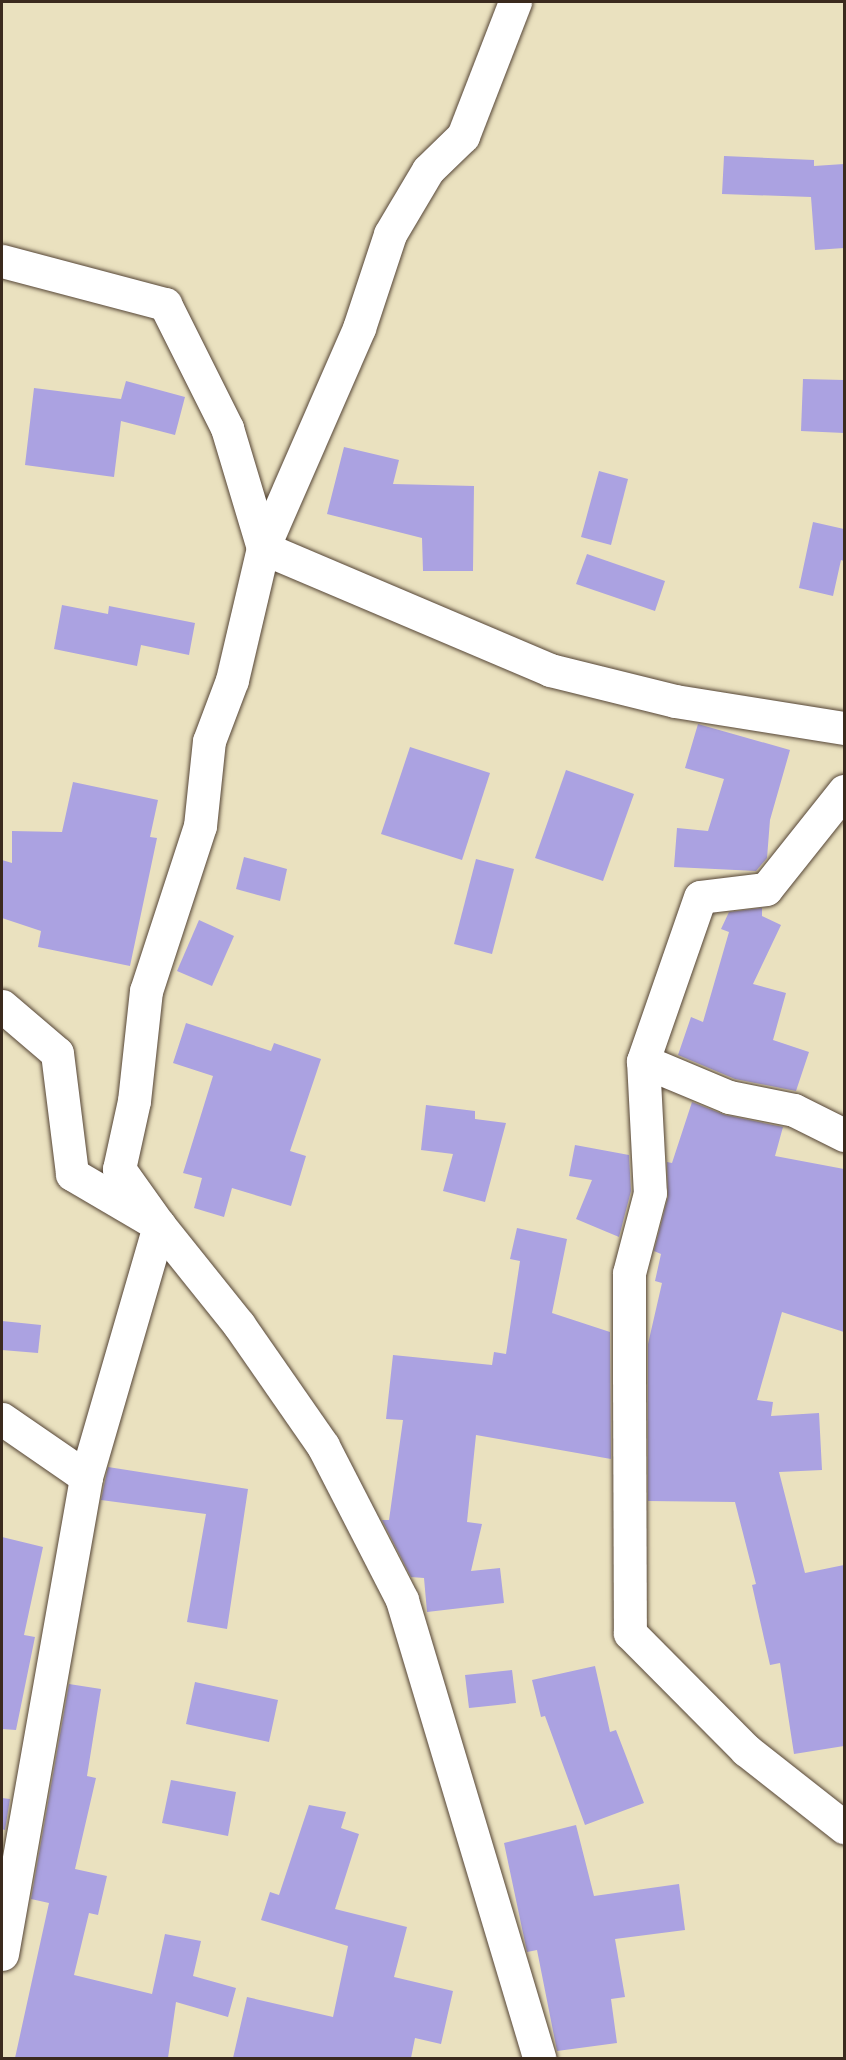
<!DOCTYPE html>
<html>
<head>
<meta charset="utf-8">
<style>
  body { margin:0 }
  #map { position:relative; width:846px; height:2060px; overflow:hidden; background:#eae1bf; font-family:"IM FELL Great Primer",serif }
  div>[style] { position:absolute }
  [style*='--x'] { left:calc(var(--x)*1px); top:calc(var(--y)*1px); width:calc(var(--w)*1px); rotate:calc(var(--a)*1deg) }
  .building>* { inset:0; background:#aba2e1 }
  .roads { filter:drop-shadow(0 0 2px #554536) drop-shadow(0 0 2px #554536) }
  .minor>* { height:33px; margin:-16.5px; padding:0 16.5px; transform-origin:16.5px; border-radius:16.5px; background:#fff }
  span { translate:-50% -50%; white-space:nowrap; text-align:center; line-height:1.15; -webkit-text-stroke:4.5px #f6f6f2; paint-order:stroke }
  .frame { position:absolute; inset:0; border:3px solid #3b2a1e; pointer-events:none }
</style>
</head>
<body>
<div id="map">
  <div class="building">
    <i style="clip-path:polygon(724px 156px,814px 160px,814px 166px,844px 164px,844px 248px,815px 250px,811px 197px,722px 194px)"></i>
    <i style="clip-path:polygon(803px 379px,844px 380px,844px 433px,801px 431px)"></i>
    <i style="clip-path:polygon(126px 381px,185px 397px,175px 435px,121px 421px,114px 477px,25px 465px,34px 388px,121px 399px)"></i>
    <i style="clip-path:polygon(344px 447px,399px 460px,393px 484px,474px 486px,473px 571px,423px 571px,422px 538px,327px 514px)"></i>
    <i style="clip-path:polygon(599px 471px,628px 479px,611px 545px,581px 537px)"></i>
    <i style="clip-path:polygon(813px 522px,844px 529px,844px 561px,841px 560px,833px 596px,799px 588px)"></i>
    <i style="clip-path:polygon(587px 554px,665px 581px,655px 611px,576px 584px)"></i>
    <i style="clip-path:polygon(62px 605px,108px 614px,109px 606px,195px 623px,189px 655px,141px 645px,137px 666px,54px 649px)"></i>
    <i style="clip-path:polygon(698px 724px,790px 750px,770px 820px,767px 858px,756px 871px,674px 867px,677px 828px,708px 831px,724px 779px,685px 768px)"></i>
    <i style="clip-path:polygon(410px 747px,490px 773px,462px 860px,381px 834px)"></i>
    <i style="clip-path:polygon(566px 770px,634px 794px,603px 881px,535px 858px)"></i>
    <i style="clip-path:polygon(73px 782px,158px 800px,150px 837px,157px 838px,130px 966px,38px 947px,41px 931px,2px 918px,2px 860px,12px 863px,12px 831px,62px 832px)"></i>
    <i style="clip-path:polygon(244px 857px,287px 869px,280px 901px,236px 889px)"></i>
    <i style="clip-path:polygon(476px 859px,514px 869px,492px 954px,454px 944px)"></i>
    <i style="clip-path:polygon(762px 908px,762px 916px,781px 925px,753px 984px,786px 993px,773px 1040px,809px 1052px,796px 1091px,735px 1079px,678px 1055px,691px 1017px,703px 1022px,729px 932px,721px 929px,729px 912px)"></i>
    <i style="clip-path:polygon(199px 920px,234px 936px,212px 986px,177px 971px)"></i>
    <i style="clip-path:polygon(186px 1023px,271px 1051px,274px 1043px,321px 1059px,290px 1151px,306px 1156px,291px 1206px,232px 1188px,224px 1217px,194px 1208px,202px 1178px,183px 1173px,213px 1076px,173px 1063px)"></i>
    <i style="clip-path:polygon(692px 1102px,725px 1115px,783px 1127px,775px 1156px,844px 1169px,844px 1332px,782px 1312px,757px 1400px,773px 1402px,771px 1416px,819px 1413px,822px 1470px,779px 1472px,805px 1573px,844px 1565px,844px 1746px,794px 1754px,780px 1663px,770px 1665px,752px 1585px,756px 1584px,735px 1502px,648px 1501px,648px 1344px,662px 1283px,655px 1281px,661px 1254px,654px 1251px,668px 1197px,667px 1162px,672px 1163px)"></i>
    <i style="clip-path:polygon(426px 1105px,475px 1111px,475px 1119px,506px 1123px,485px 1202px,443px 1191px,453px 1154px,421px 1150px)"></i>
    <i style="clip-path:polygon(575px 1145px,629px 1155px,631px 1191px,619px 1237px,576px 1219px,592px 1180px,569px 1176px)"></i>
    <i style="clip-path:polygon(517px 1228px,567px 1239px,552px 1313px,610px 1332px,611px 1459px,476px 1435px,467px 1522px,482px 1524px,471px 1571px,500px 1568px,504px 1603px,427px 1612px,424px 1578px,411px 1577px,382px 1520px,389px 1520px,403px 1420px,386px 1419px,393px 1355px,492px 1365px,494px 1352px,506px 1354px,520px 1261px,510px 1259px)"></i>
    <i style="clip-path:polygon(2px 1321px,41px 1325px,38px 1353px,2px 1350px)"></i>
    <i style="clip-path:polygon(108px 1467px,248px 1489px,227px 1629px,187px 1622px,206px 1514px,101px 1500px)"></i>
    <i style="clip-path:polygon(2px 1537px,43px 1547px,24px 1635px,35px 1637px,16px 1730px,2px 1729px)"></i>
    <i style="clip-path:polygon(595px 1666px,610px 1732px,616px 1730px,644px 1803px,585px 1825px,545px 1716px,541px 1717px,532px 1680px)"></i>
    <i style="clip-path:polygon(512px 1670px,516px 1703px,469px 1708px,465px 1675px)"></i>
    <i style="clip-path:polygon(195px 1682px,278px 1700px,269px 1742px,186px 1724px)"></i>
    <i style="clip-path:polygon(69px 1684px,101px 1689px,87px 1776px,96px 1778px,75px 1869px,107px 1876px,98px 1915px,89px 1913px,74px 1975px,152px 1994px,165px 1934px,201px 1941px,193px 1976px,236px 1988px,228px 2017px,176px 2002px,168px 2058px,15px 2058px,49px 1903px,31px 1899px)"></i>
    <i style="clip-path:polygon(171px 1780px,236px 1792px,228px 1836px,162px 1823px)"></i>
    <i style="clip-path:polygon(2px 1798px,10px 1799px,5px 1830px,2px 1829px)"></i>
    <i style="clip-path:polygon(309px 1805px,346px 1812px,341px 1828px,359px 1834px,335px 1909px,407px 1927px,394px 1977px,453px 1991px,441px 2044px,415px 2038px,411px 2058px,233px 2058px,247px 1997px,333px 2017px,348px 1946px,261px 1920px,270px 1892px,279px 1895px)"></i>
    <i style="clip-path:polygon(576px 1825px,594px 1896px,679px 1884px,685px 1930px,615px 1939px,625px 1997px,611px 1999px,617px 2043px,557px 2051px,537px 1950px,527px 1952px,504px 1843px)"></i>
  </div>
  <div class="roads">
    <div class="minor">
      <i style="--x:2;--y:261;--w:169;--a:14.8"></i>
      <i style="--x:165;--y:304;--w:139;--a:63.4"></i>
      <i style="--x:227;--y:428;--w:125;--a:73.3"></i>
      <i style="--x:263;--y:548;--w:312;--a:23"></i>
      <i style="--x:550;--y:670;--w:129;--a:13.9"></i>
      <i style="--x:675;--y:701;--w:171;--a:9.1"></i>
      <i style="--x:844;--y:791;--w:125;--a:128.5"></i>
      <i style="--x:766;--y:889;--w:66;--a:173.1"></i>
      <i style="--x:700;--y:897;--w:174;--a:109.2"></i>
      <i style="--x:643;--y:1061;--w:132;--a:87"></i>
      <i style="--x:650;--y:1193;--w:83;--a:104.7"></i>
      <i style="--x:629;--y:1273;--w:102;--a:90"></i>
      <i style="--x:629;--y:1375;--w:258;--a:89.8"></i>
      <i style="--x:630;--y:1633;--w:165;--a:45.2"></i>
      <i style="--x:746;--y:1750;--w:125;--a:38.2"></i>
      <i style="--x:2;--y:1006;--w:72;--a:40.5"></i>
      <i style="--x:57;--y:1053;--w:122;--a:82.9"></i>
      <i style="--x:72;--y:1174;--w:101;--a:30.4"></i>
      <i style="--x:159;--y:1225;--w:128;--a:51.3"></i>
      <i style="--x:239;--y:1325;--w:147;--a:55.2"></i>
      <i style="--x:323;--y:1446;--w:173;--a:62.8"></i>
      <i style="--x:402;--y:1600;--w:478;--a:73.3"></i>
      <i style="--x:643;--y:1061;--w:93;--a:22.7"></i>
      <i style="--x:729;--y:1097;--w:66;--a:11.3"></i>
      <i style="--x:794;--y:1110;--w:56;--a:26.6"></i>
      <i style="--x:2;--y:1419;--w:102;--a:34.6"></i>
      <i style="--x:2;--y:1954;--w:484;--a:-80"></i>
      <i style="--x:86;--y:1477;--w:262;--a:-73.8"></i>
      <i style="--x:159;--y:1225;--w:69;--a:-125.5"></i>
      <i style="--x:119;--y:1169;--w:70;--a:-77.6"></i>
      <i style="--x:134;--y:1101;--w:111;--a:-83.8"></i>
      <i style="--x:146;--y:991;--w:174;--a:-71.9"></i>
      <i style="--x:200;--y:826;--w:85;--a:-84"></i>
      <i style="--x:209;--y:741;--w:65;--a:-69.3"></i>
      <i style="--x:232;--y:680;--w:136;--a:-76.8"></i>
      <i style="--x:263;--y:548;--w:240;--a:-66.4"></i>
      <i style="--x:359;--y:328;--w:99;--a:-71.7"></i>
      <i style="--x:390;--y:234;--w:74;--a:-59.3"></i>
      <i style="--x:428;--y:170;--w:49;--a:-44.2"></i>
      <i style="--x:463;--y:136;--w:144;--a:-68.8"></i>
    </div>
  </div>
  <div class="frame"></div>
</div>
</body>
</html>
